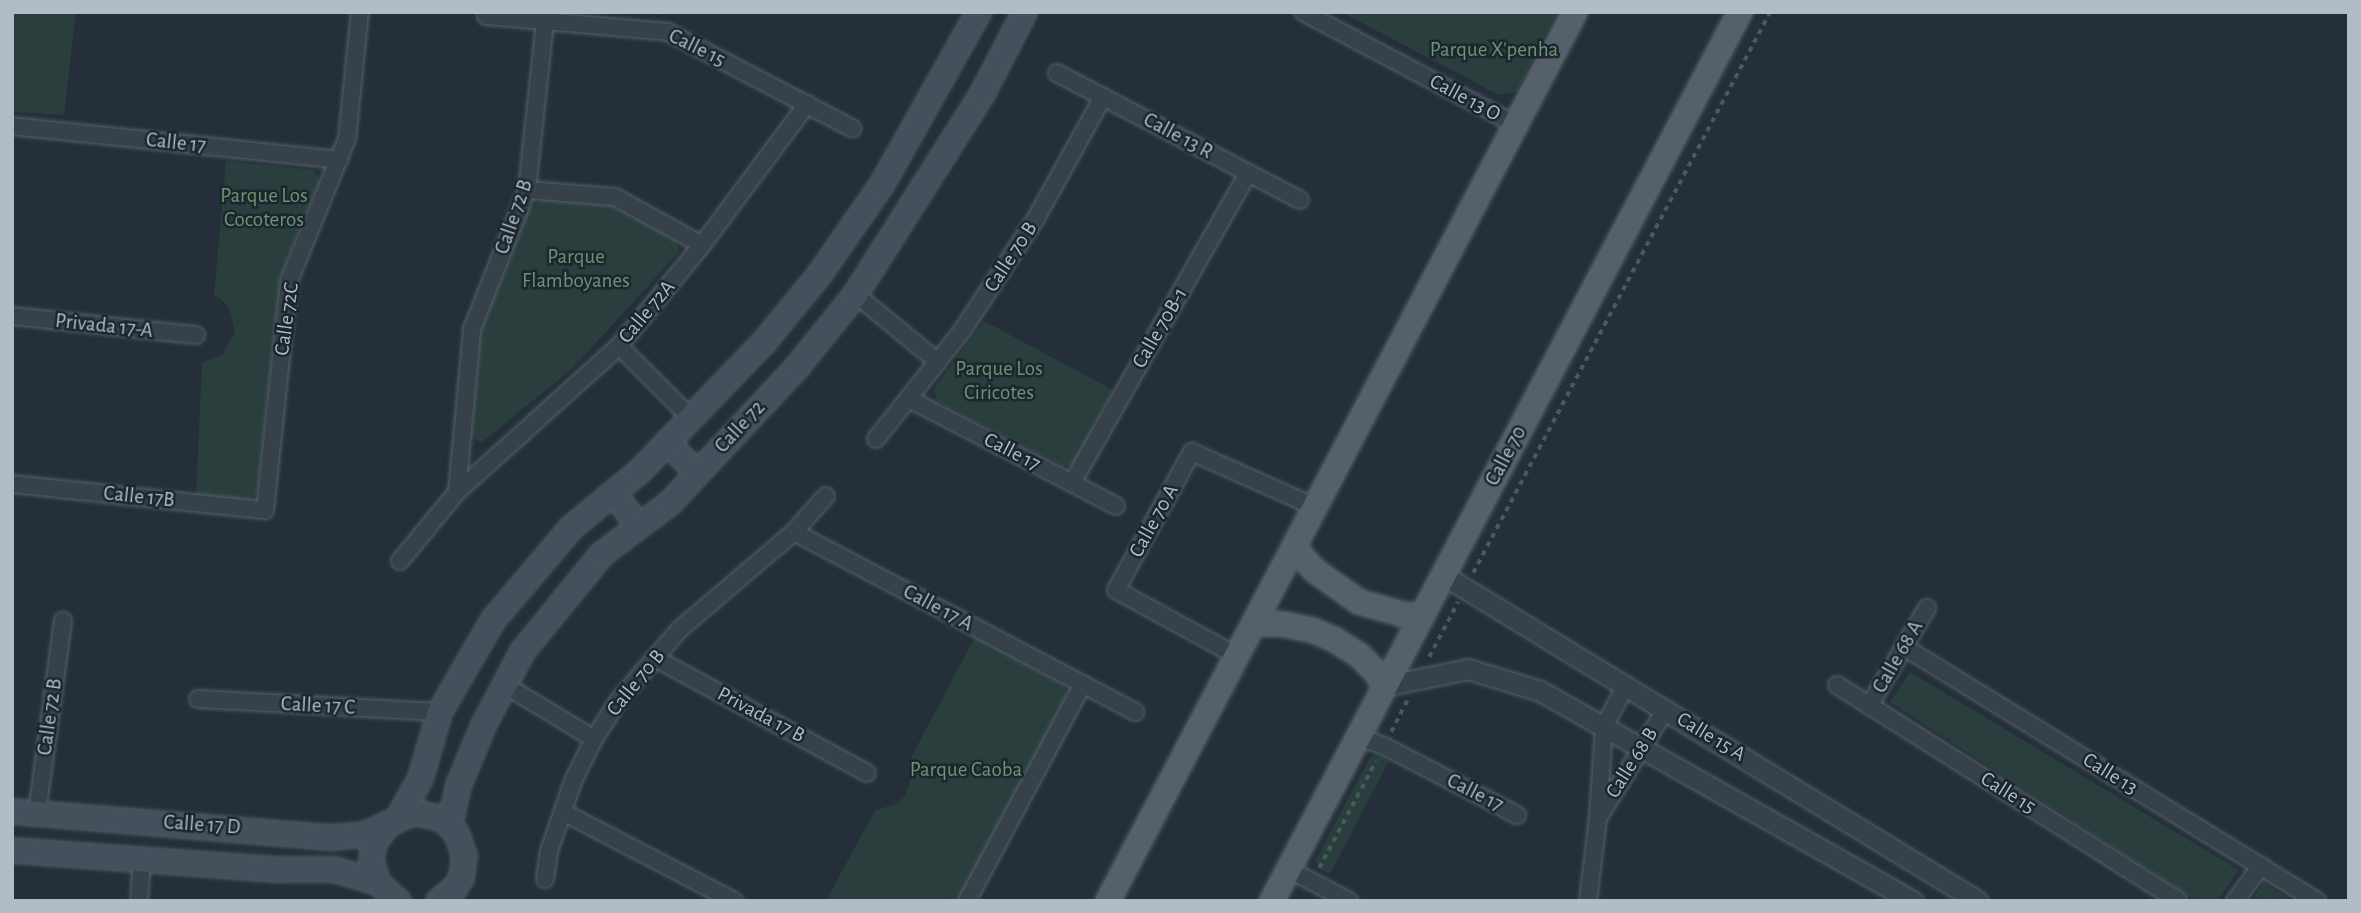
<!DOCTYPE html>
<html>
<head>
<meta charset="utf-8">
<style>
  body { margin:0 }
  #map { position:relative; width:2361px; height:913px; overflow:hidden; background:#242f39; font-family:"Alegreya Sans",sans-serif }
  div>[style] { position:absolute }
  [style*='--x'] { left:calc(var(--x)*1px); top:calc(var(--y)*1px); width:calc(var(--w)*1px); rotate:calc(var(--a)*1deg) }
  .green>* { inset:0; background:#293e3d }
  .path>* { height:3.5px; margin-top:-1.75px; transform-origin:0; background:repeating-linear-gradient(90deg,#475b5c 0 5px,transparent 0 10px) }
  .roads { filter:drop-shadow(0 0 2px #555f68) drop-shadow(0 0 2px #555f68) }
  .minor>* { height:16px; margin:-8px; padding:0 8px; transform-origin:8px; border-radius:8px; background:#37414a }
  .tertiary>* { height:19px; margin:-9.5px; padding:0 9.5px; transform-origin:9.5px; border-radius:9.5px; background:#37414a }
  .secondary>* { height:23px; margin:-11.5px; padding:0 11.5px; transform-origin:11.5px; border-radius:11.5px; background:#46505d }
  .primary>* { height:24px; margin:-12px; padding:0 12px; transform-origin:12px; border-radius:12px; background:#55606a }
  span { translate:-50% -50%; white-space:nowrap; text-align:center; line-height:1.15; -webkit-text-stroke:5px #1c262f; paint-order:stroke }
  .street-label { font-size:21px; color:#b2bcc6 }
  .park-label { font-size:21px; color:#6b9571 }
  .frame { position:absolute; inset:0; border:14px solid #b2bcc6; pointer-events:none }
</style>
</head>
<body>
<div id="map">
  <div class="green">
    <i style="clip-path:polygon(12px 12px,76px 12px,64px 115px,12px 112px)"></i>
    <i style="clip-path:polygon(1341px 12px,1558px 12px,1516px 92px,1499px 95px)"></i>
    <i style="clip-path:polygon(226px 161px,314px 170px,320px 180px,280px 277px,257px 494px,248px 500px,196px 495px,202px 363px,223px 354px,235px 332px,229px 308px,220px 298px,214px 296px)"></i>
    <i style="clip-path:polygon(542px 199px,614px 206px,677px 240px,679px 252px,572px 369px,481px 443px,471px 437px,481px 328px,530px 207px)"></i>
    <i style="clip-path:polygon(984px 321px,1113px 390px,1075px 464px,1064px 467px,937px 401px,933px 390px)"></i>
    <i style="clip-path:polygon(975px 637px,1064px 685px,1067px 696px,959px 901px,826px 901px,875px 810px,897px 804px,905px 796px,911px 778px,908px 763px)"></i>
    <i style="clip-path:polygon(1910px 672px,2239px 870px,2218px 901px,2196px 901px,1890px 702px)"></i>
    <i style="clip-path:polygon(1377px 754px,1389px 761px,1330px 874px,1318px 868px,1315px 861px,1370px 757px)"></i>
    <i style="clip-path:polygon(2264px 883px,2293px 901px,2251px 901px)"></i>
  </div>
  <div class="path">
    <i style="--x:1473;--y:573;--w:635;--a:-62.1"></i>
    <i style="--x:1429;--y:657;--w:62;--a:-62.2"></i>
    <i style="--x:1391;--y:732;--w:37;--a:-63"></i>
    <i style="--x:1319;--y:868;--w:121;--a:-62"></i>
  </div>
  <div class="roads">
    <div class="minor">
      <i style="--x:1303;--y:12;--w:241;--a:27.9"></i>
      <i style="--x:486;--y:16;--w:183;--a:5"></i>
      <i style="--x:668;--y:32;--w:208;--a:27.6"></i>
      <i style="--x:1057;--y:73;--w:274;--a:27.6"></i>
      <i style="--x:12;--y:126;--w:329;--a:5.9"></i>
      <i style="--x:527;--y:190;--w:88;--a:4.5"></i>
      <i style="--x:615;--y:197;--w:99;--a:28.9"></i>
      <i style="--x:855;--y:294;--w:107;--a:39.3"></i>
      <i style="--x:12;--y:316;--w:185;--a:5.9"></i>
      <i style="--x:619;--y:346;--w:100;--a:45"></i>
      <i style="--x:909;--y:399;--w:233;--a:27.3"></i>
      <i style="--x:876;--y:439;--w:138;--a:-51.5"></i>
      <i style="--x:962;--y:331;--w:133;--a:-56.7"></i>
      <i style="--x:1035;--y:220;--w:141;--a:-61.1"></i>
      <i style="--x:1072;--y:483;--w:356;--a:-60.4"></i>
      <i style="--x:12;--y:484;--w:254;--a:5.9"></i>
      <i style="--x:265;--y:510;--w:230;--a:-84"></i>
      <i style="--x:289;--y:281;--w:153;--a:-67.8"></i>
      <i style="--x:347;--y:139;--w:128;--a:-84.2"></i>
      <i style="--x:457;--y:492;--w:164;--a:-84.7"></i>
      <i style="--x:472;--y:329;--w:149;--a:-68.4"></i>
      <i style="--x:527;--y:190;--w:170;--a:-83.9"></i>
      <i style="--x:794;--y:532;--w:386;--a:27.8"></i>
      <i style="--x:400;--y:561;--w:89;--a:-50.4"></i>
      <i style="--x:457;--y:492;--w:218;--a:-42"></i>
      <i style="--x:619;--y:346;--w:131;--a:-50.6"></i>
      <i style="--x:702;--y:245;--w:176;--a:-53.3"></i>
      <i style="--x:1904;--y:647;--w:485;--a:31.6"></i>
      <i style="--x:1237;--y:656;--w:138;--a:-151.4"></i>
      <i style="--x:1116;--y:590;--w:158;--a:-61.2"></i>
      <i style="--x:1192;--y:452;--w:135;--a:24.1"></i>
      <i style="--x:655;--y:658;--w:241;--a:28.5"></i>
      <i style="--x:503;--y:684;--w:106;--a:31.1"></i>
      <i style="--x:1837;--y:685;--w:404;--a:32.3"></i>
      <i style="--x:198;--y:699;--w:241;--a:3.1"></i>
      <i style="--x:1869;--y:706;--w:114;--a:-59.4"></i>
      <i style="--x:1357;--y:737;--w:28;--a:18"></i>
      <i style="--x:1384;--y:746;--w:150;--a:27.4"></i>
      <i style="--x:563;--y:812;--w:193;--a:27.5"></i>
      <i style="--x:37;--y:813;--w:194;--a:-82.3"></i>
      <i style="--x:1600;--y:815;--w:125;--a:-58.1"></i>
      <i style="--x:1288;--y:869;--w:69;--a:27.7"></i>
      <i style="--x:545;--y:879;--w:28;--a:-82"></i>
      <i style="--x:549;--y:851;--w:76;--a:-70.9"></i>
      <i style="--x:574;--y:779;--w:45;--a:-63.4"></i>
      <i style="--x:594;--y:739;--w:45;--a:-57.7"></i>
      <i style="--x:618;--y:701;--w:95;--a:-49.3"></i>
      <i style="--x:680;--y:629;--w:150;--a:-40.4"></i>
      <i style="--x:794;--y:532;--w:48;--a:-48.4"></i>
      <i style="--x:139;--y:901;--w:42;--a:-85.9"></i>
      <i style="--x:967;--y:901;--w:246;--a:-61.9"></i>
      <i style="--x:1588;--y:901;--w:85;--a:-83.2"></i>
      <i style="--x:1598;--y:817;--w:90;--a:-86.2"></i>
      <i style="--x:1604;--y:727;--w:47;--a:-62.4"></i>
      <i style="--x:2235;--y:901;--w:44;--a:-53.4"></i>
    </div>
    <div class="tertiary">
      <i style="--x:1443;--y:575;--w:626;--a:31.36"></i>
      <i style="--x:1384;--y:686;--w:86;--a:-11.4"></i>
      <i style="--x:1468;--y:669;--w:75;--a:17"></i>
      <i style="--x:1540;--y:691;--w:428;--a:29.4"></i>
    </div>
    <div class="secondary">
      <i style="--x:667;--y:442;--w:43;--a:45.9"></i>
      <i style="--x:613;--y:493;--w:41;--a:52"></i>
      <i style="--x:12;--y:811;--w:320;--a:4.7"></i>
      <i style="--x:331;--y:837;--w:33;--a:-5"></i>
      <i style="--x:364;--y:834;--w:27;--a:-24"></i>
      <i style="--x:398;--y:817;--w:45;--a:-60.6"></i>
      <i style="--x:420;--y:778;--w:69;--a:-73.9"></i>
      <i style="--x:439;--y:712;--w:108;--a:-59.9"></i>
      <i style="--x:493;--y:619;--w:121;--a:-49.7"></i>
      <i style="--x:571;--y:527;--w:88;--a:-39.5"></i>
      <i style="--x:639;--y:471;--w:180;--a:-46.1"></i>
      <i style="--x:764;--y:341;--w:87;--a:-50.6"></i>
      <i style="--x:819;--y:274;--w:111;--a:-55.3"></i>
      <i style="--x:882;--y:183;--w:196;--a:-60.7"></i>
      <i style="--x:449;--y:825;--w:41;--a:-77.3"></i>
      <i style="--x:458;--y:785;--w:65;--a:-67.4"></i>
      <i style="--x:483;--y:725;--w:84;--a:-62.2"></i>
      <i style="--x:522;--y:651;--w:125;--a:-50.8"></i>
      <i style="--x:601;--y:554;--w:85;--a:-36.9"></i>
      <i style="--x:669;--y:503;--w:187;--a:-46.9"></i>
      <i style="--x:797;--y:366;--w:92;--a:-51.1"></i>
      <i style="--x:855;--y:294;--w:238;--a:-57.7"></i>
      <i style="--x:982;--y:93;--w:91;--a:-62.6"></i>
      <i style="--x:12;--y:850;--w:268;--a:4.1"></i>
      <i style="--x:279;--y:869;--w:54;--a:0"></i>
      <i style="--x:333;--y:869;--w:46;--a:16.5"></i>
      <i style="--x:398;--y:901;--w:28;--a:-138"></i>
      <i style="--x:377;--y:882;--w:22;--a:-106"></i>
      <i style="--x:371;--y:861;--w:11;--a:-85"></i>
      <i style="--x:372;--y:850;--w:10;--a:-73"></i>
      <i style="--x:375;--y:840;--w:22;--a:-51"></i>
      <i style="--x:389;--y:823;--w:21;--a:-25"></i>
      <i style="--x:408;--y:814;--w:11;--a:-5"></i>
      <i style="--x:419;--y:813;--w:22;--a:13"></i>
      <i style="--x:440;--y:818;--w:11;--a:38"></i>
      <i style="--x:449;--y:825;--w:11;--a:49"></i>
      <i style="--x:456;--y:833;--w:23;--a:70"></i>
      <i style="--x:464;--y:855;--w:22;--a:98"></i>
      <i style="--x:461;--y:877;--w:12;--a:121"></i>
      <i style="--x:455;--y:887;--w:22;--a:141"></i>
    </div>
    <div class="primary">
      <i style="--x:1294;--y:547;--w:30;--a:49"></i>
      <i style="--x:1314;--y:570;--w:55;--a:35.4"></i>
      <i style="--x:1359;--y:602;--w:52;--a:15.6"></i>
      <i style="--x:1409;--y:616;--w:14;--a:-12"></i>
      <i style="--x:1254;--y:624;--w:28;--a:0"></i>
      <i style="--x:1282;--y:624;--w:31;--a:11"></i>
      <i style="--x:1312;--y:630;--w:25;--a:23"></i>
      <i style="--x:1335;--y:640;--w:28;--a:32"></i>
      <i style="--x:1359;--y:655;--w:24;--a:45"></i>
      <i style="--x:1376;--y:672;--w:16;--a:60"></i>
      <i style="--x:1108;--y:901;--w:1004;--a:-62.29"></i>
      <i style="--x:1272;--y:901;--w:1005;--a:-62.24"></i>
    </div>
  </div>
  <div class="street-label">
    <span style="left:697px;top:48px;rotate:26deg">Calle 15</span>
    <span style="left:1465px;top:98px;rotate:28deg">Calle 13 O</span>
    <span style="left:1178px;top:136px;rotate:28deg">Calle 13 R</span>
    <span style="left:176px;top:143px;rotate:6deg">Calle 17</span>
    <span style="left:514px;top:217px;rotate:-71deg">Calle 72 B</span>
    <span style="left:1011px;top:257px;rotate:-57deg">Calle 70 B</span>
    <span style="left:647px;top:312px;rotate:-50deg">Calle 72A</span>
    <span style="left:287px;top:319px;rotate:-82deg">Calle 72C</span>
    <span style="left:104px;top:326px;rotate:6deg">Privada 17-A</span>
    <span style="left:1160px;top:328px;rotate:-60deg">Calle 70B-1</span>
    <span style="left:740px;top:427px;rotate:-47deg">Calle 72</span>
    <span style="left:1012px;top:452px;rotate:27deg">Calle 17</span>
    <span style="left:1506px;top:456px;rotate:-62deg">Calle 70</span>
    <span style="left:139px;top:497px;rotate:6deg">Calle 17B</span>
    <span style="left:1154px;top:521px;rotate:-61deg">Calle 70 A</span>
    <span style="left:938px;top:608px;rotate:28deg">Calle 17 A</span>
    <span style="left:1898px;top:657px;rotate:-60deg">Calle 68 A</span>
    <span style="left:636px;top:683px;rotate:-51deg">Calle 70 B</span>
    <span style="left:318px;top:706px;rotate:3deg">Calle 17 C</span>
    <span style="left:761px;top:715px;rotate:28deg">Privada 17 B</span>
    <span style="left:50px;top:717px;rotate:-82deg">Calle 72 B</span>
    <span style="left:1711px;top:737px;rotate:31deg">Calle 15 A</span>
    <span style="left:1632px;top:763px;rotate:-58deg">Calle 68 B</span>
    <span style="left:2110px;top:774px;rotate:32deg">Calle 13</span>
    <span style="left:1475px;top:793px;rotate:27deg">Calle 17</span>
    <span style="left:2008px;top:793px;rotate:32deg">Calle 15</span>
    <span style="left:202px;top:825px;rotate:4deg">Calle 17 D</span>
  </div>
  <div class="park-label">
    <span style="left:1494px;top:50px">Parque X'penha</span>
    <span style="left:264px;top:208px">Parque Los<br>Cocoteros</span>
    <span style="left:576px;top:269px">Parque<br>Flamboyanes</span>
    <span style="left:999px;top:381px">Parque Los<br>Ciricotes</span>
    <span style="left:966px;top:770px">Parque Caoba</span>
  </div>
  <div class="frame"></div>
</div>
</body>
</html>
